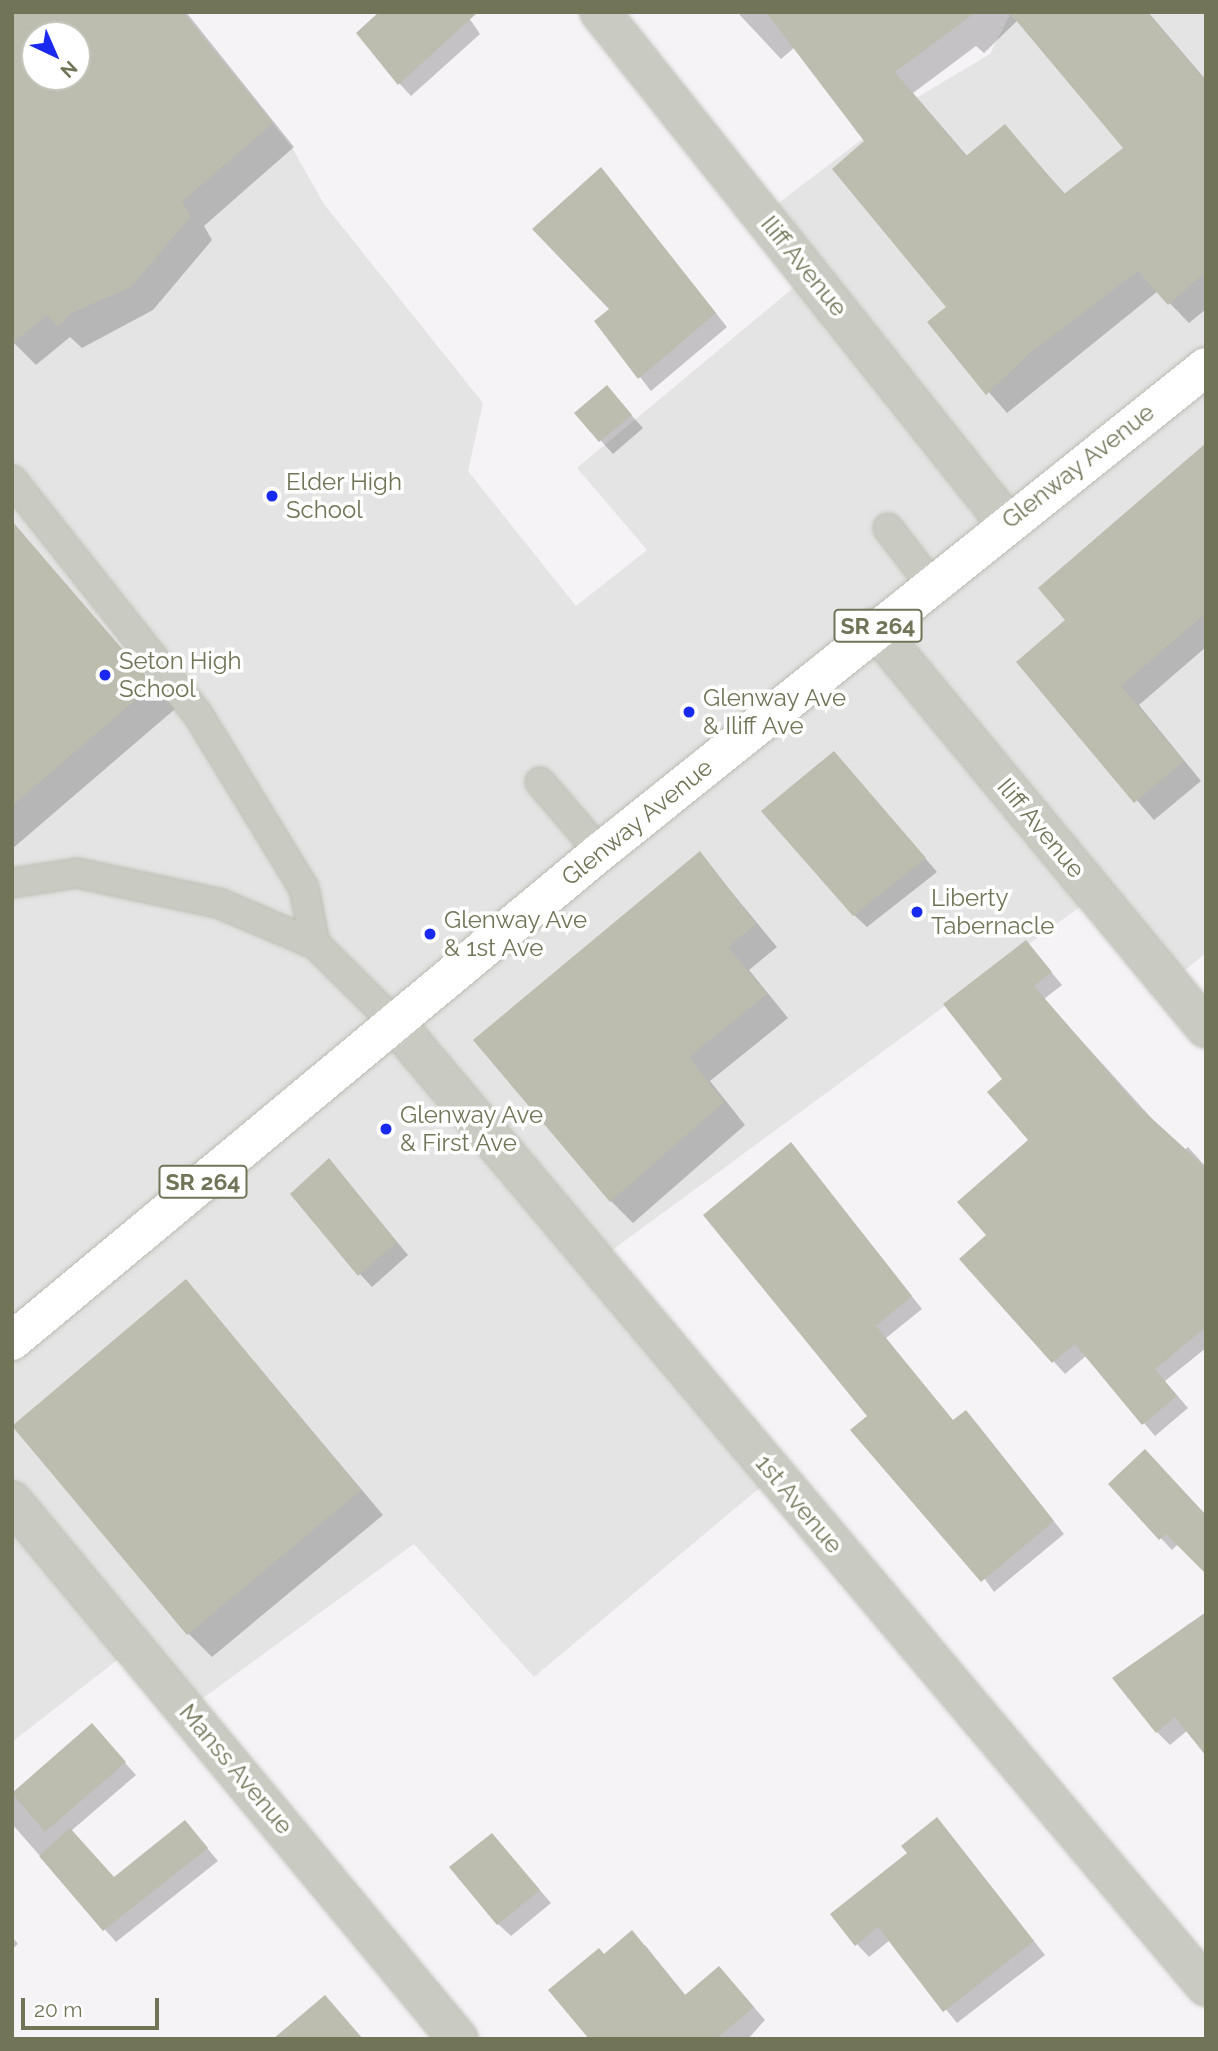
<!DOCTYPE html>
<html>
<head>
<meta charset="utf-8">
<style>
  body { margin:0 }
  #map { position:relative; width:1218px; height:2051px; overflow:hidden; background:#f6f3f7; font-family:Raleway,sans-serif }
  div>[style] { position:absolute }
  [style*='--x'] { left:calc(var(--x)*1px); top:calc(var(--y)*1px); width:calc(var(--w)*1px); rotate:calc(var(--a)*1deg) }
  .built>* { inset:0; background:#e5e4e4 }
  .shadow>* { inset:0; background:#0003 }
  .building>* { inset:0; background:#bcbcaf }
  .roads { filter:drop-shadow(0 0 2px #bbbcb2) drop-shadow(0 0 2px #bbbcb2) }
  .lane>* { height:28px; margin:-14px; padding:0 14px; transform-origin:14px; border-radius:14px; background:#c9cac1 }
  .street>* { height:38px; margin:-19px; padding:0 19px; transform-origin:19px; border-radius:19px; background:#c9cac1 }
  .primary>* { height:38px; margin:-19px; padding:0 19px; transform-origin:19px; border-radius:19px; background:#fff }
  .dots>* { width:19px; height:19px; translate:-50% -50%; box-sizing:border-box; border:4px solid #fff; border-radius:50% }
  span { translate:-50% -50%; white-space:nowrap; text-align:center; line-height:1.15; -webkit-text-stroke:7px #fff; paint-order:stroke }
  .shield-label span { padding:2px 5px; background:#fff; border:2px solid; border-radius:5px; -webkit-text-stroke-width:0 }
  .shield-label { font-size:23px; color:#717457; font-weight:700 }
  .street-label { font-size:24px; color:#717457 }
  .poi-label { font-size:24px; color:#717457 }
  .left { translate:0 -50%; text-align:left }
  .frame { position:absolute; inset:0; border:14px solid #717457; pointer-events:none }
  .north { position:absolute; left:21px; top:21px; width:70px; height:70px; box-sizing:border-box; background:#fff; border:2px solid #c6c7bc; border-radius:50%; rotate:136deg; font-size:19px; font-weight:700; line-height:28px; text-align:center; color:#717457 }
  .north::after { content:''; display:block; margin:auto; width:24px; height:32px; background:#1929f0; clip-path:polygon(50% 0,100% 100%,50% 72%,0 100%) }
  .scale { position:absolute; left:21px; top:1998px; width:138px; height:32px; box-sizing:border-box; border:4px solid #717457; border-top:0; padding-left:9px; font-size:21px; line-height:24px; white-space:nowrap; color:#717457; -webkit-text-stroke:5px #fff; paint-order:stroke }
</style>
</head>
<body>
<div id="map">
  <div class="built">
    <i style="clip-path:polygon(evenodd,12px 12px,181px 12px,291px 146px,324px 204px,483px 403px,468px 471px,576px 606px,647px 550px,577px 468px,810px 274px,763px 215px,916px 98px,990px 54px,1011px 12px,1206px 12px,1206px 953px,1169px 983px,1096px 895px,596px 1262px,775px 1475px,534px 1677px,414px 1544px,187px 1710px,134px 1647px,12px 1742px,12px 12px,35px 35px,77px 35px,77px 77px,35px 77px,35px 35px)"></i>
  </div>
  <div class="shadow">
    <i style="clip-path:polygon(evenodd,12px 12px,186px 12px,294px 147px,204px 226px,212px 240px,153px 310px,82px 348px,70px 337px,36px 365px,12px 341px,12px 12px,35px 35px,77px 35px,77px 77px,35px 77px,35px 35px)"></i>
    <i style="clip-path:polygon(465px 12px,480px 34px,411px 96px,399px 83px)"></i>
    <i style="clip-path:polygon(evenodd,737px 12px,1148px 12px,1206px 80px,1206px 309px,1189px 323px,1158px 291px,1007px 413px,929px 323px,949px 307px,866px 142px,795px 47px,781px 59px,737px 12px,1018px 20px,1126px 148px,1066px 195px,1005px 127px,968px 157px,913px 93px,976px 46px,984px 53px,1018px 20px)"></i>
    <i style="clip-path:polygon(601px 169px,727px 327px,651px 391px,596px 321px,611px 309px)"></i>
    <i style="clip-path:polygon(607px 388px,643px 428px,613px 454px,576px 413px)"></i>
    <i style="clip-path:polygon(1206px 448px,1206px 647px,1139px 705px,1201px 781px,1154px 820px,1018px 662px,1068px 620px)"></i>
    <i style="clip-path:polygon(15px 527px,175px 709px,12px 849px,12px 529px)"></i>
    <i style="clip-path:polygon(846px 766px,937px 872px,867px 927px,854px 915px)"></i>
    <i style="clip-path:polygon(700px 854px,777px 947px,749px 970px,788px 1018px,710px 1081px,745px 1125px,633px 1223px,611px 1201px)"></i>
    <i style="clip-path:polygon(1026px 942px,1062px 985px,1044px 999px,1182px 1152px,1188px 1147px,1206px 1167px,1206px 1348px,1165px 1381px,1188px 1408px,1155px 1436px,1087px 1355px,1065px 1374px,961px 1259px,988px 1235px,1030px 1140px,1004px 1079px)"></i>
    <i style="clip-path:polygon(791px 1144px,922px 1309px,886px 1338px,954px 1422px,966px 1413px,977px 1424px,1064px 1534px,994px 1592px,869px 1416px)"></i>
    <i style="clip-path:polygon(329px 1160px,408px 1255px,372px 1287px,360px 1274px)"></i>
    <i style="clip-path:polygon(186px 1281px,383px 1515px,212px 1657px,188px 1633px)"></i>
    <i style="clip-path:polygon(1110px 1484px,1178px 1544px,1172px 1550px)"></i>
    <i style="clip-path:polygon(1206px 1616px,1188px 1730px,1170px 1745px,1157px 1732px)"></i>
    <i style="clip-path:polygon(92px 1726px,136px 1775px,71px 1831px,114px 1879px,185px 1822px,218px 1861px,116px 1942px,12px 1824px,12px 1795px)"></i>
    <i style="clip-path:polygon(937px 1819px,1045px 1955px,957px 2023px,890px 1940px,869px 1957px,857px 1944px)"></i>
    <i style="clip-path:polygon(492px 1835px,551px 1903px,511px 1936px,498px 1924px)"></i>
    <i style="clip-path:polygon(12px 1937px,18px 1944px,12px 1949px)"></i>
    <i style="clip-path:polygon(645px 1945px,686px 1996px,731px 1981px,765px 2020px,748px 2039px,590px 2039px,605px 1956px)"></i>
  </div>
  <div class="building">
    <i style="clip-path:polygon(evenodd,12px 12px,183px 12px,273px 123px,182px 202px,191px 216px,131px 287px,71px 313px,58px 327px,47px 315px,12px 344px,12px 12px,35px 35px,77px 35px,77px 77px,35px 77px,35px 35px)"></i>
    <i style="clip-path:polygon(379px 12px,478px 12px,398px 85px,356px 33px)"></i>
    <i style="clip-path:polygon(766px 12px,976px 12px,895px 72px,966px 156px,1005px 124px,1064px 194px,1123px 148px,1009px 12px,1147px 12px,1206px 81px,1206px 272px,1168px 305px,1138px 271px,1030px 353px,986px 395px,927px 322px,946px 307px,832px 169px,864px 141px)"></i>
    <i style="clip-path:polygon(601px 167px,716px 313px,638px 379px,594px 321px,609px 309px,532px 229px)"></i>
    <i style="clip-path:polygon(607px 385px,632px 415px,599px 442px,574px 413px)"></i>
    <i style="clip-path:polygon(1206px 443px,1206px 613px,1121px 686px,1184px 761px,1134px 803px,1016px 662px,1065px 620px,1038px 588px)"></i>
    <i style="clip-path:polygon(12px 521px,153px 685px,12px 806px)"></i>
    <i style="clip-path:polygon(834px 751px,926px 858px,853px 916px,761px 811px)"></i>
    <i style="clip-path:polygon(700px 851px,756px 924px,728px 947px,767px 994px,689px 1057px,724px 1102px,610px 1202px,473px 1040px)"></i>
    <i style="clip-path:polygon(1026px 940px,1052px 972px,1034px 986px,1135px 1103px,1206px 1168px,1206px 1327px,1155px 1369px,1177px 1396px,1142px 1425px,1075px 1344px,1052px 1363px,959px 1259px,986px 1235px,957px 1202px,1028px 1140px,987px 1092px,1002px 1079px,943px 1004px)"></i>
    <i style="clip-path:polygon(791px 1142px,912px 1296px,876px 1326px,953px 1420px,966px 1410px,1054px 1521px,981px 1582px,850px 1430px,867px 1416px,703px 1215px)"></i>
    <i style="clip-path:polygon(329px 1158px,397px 1242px,358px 1276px,290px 1194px)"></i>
    <i style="clip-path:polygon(186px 1279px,361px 1490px,187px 1635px,12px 1426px)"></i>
    <i style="clip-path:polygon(1145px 1449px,1206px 1515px,1206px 1574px,1166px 1534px,1159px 1540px,1108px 1484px)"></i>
    <i style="clip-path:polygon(1206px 1612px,1206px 1756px,1175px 1717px,1156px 1733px,1112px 1678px)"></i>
    <i style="clip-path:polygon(92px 1723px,126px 1762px,45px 1832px,12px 1793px)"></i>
    <i style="clip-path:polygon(937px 1817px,1034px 1941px,943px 2012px,878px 1927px,855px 1946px,830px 1914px,907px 1853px,901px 1846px)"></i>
    <i style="clip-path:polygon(185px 1820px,208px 1848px,103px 1931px,39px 1856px,70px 1828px,114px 1877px)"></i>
    <i style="clip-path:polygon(492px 1833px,540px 1890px,497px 1925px,449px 1867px)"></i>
    <i style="clip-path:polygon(632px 1930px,685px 1995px,719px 1966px,754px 2007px,716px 2039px,589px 2039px,548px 1990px,599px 1948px,604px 1954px)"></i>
    <i style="clip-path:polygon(325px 1995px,363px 2039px,273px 2039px)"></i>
  </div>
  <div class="roads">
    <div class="lane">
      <i style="--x:12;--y:480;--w:298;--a:51.6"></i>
      <i style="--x:197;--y:713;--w:205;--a:58.6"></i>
      <i style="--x:304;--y:888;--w:57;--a:78.9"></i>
      <i style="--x:888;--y:528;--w:71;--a:52.5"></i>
      <i style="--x:540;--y:782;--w:92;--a:49.4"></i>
      <i style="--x:12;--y:883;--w:66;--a:-8.7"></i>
      <i style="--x:77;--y:873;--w:147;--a:12.1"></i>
      <i style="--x:221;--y:904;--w:102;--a:23.1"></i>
      <i style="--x:315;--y:944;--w:110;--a:44.6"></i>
    </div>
    <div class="street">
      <i style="--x:600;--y:12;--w:652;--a:51.48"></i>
      <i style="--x:875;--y:628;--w:519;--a:50.39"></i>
      <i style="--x:393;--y:1021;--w:1262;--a:49.89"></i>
      <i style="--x:12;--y:1501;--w:699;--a:50.34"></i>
    </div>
    <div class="primary">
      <i style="--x:12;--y:1341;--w:765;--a:-39.75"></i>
      <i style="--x:600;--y:852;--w:776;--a:-38.67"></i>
    </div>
  </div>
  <div class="dots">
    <i style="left:272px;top:496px;background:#1929f0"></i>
    <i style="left:105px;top:675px;background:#1929f0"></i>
    <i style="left:689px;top:712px;background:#1929f0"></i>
    <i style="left:917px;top:912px;background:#1929f0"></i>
    <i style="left:430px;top:934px;background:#1929f0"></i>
    <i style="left:386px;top:1129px;background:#1929f0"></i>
  </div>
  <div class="shield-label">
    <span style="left:878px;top:626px">SR 264</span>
    <span style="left:203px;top:1182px">SR 264</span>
  </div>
  <div class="street-label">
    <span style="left:804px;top:266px;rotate:51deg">Iliff Avenue</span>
    <span style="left:1078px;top:466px;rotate:-38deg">Glenway Avenue</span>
    <span style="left:637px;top:822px;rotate:-39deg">Glenway Avenue</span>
    <span style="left:1041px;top:828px;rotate:50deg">Iliff Avenue</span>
    <span style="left:799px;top:1504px;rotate:50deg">1st Avenue</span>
    <span style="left:236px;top:1769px;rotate:50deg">Manss Avenue</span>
  </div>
  <div class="poi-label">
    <span class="left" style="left:286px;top:496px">Elder High<br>School</span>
    <span class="left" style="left:119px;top:675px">Seton High<br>School</span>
    <span class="left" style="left:703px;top:712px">Glenway Ave<br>&amp; Iliff Ave</span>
    <span class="left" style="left:931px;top:912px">Liberty<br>Tabernacle</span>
    <span class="left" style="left:444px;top:934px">Glenway Ave<br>&amp; 1st Ave</span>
    <span class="left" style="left:400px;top:1129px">Glenway Ave<br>&amp; First Ave</span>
  </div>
  <div class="frame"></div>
  <div class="north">N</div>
  <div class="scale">20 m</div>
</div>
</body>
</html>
